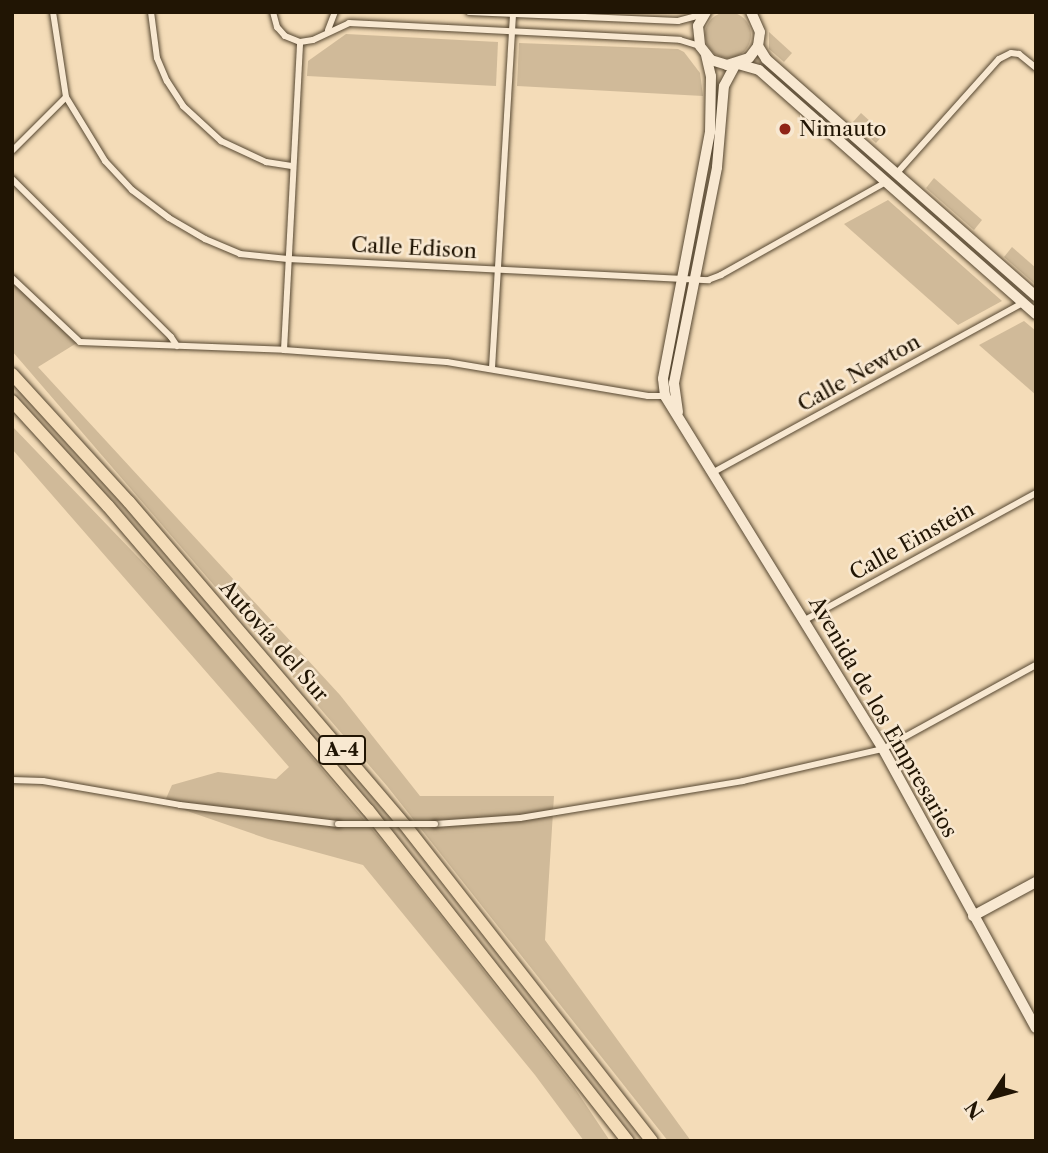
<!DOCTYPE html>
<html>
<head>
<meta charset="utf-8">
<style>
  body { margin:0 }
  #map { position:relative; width:1048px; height:1153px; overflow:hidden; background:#f4dcb8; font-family:"Libre Caslon Text",serif }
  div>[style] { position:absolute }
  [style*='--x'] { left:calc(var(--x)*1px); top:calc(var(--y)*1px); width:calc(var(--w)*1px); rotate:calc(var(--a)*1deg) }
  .green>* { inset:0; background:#d0ba99 }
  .round { border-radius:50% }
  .roads { filter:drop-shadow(0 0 2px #564731) drop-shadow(0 0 2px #564731) }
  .street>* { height:6px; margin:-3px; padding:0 3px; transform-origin:3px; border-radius:3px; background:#f8e8d1 }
  .secondary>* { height:10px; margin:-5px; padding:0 5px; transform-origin:5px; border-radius:5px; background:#f8e8d1 }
  .highway>* { height:12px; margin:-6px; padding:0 6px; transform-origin:6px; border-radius:6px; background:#f4dcb8 }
  .bridges { filter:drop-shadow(0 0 2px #564731) drop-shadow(0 0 2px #564731) }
  .street-bridge>* { height:6px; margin:-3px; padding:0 3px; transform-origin:3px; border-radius:3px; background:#f8e8d1 }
  .dots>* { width:19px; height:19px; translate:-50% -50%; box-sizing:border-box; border:4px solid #f8e8d1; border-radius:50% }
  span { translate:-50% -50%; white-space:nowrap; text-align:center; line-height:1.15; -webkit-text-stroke:5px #f8e8d1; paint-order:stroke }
  .shield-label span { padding:2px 5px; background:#f8e8d1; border:2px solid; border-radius:5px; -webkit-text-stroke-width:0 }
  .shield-label { font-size:19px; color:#211504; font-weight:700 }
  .poi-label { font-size:21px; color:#211504 }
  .left { translate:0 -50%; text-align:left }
  .street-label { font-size:21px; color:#211504 }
  .frame { position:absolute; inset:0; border:14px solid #211504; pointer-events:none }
  .north { position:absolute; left:957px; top:1062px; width:70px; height:70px; -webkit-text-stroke:5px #f8e8d1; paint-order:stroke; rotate:234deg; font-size:19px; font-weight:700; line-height:28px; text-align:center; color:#211504 }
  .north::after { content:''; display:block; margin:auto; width:24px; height:32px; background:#211504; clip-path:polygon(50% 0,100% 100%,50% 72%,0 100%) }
</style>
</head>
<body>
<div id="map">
  <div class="green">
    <i class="round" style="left:705px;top:12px;width:46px;height:46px"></i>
    <i style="clip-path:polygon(769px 32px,792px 53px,784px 62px,769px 49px)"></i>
    <i style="clip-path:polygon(346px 34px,498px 42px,496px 86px,307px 76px,308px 61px)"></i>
    <i style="clip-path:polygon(519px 43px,678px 49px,684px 52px,700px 73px,703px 96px,517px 86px)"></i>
    <i style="clip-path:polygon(861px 113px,884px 134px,876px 143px,853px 122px)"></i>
    <i style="clip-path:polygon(934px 178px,982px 220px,974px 230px,926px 188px)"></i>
    <i style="clip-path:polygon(888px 200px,1002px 301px,958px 325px,844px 224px)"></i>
    <i style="clip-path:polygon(1012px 247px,1036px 268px,1036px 285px,1004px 257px)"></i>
    <i style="clip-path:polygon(12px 277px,80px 341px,38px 367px,340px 695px,420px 796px,554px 796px,545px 940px,691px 1141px,668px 1141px,387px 786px,12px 351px)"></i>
    <i style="clip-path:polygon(1024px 321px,1036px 331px,1036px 395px,979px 345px)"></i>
    <i style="clip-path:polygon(12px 426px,184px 605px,387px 847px,574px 1087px,610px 1141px,584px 1141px,535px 1075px,363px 865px,268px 839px,164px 803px,172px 785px,218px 772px,276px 779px,289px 767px,12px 449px)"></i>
  </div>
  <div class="roads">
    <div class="street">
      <i style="--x:53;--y:12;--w:86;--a:81.3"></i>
      <i style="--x:66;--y:97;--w:75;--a:58.6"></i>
      <i style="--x:105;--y:161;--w:40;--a:47"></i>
      <i style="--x:132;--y:190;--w:46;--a:37.1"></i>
      <i style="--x:169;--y:218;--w:42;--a:30.3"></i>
      <i style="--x:205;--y:239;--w:38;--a:23"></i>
      <i style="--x:240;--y:254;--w:48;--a:5.9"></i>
      <i style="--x:288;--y:259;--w:421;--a:2.9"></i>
      <i style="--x:708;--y:280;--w:14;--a:-21"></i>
      <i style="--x:721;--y:275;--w:189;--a:-29.4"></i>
      <i style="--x:151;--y:12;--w:46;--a:82.6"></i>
      <i style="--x:157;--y:58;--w:25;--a:67"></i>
      <i style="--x:167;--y:81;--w:30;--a:57"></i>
      <i style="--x:183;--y:106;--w:52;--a:42.6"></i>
      <i style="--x:221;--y:141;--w:50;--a:25"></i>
      <i style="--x:266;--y:162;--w:26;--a:9"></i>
      <i style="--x:273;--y:12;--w:16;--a:75"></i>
      <i style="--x:277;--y:27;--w:12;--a:48"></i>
      <i style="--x:285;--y:36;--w:16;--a:22"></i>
      <i style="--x:300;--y:42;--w:13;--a:-9"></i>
      <i style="--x:313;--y:40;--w:40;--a:-25"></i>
      <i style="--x:349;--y:23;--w:331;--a:2.9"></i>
      <i style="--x:680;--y:40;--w:21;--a:17"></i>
      <i style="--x:469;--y:12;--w:209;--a:2.5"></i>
      <i style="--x:678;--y:21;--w:27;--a:-15"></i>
      <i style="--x:328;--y:30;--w:19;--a:-69"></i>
      <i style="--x:12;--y:151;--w:76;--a:-45"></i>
      <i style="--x:896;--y:174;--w:154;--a:-48.2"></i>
      <i style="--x:999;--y:59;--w:13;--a:-27"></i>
      <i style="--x:1011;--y:53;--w:8;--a:7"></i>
      <i style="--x:1019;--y:54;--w:22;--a:39"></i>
      <i style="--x:12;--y:179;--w:224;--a:44.8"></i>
      <i style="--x:171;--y:337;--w:11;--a:56"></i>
      <i style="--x:12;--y:278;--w:93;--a:43.3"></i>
      <i style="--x:80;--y:342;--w:204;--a:2.2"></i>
      <i style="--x:284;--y:350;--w:163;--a:4.2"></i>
      <i style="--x:447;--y:362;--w:204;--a:9.6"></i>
      <i style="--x:648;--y:396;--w:17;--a:0"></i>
      <i style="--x:284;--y:350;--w:308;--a:-87"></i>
      <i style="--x:492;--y:368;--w:357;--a:-86.6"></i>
      <i style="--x:712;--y:473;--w:354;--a:-28.7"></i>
      <i style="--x:805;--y:620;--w:264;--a:-28.8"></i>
      <i style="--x:12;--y:780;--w:31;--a:2"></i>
      <i style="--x:43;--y:781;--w:139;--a:9.9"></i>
      <i style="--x:180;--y:805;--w:159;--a:6.9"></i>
      <i style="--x:435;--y:824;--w:85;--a:-4"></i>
      <i style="--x:520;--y:818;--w:226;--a:-9.4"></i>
      <i style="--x:743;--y:781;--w:144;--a:-12.9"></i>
      <i style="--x:883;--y:749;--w:175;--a:-28.8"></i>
    </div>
    <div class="secondary">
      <i style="--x:706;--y:12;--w:16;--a:120"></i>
      <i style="--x:698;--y:26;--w:20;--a:84"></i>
      <i style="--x:700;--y:46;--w:18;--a:52"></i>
      <i style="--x:711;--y:60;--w:17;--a:17"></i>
      <i style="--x:727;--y:65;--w:23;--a:-18"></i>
      <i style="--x:749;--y:58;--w:15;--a:-53"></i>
      <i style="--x:758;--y:46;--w:14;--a:-82"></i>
      <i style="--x:760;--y:32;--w:22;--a:-114"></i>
      <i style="--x:758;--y:46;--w:15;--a:58"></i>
      <i style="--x:766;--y:59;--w:359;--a:41.3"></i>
      <i style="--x:706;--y:55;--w:22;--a:77"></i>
      <i style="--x:711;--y:76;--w:56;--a:91"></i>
      <i style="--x:710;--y:132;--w:251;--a:100.8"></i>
      <i style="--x:663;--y:379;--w:17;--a:83"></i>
      <i style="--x:665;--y:396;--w:415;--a:58.3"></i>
      <i style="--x:883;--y:749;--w:318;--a:61.3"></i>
      <i style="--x:738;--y:64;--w:22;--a:16"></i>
      <i style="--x:759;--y:70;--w:369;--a:41.4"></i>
      <i style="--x:678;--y:412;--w:29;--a:-98"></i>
      <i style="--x:674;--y:383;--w:220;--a:-78.7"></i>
      <i style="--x:717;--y:167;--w:81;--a:-85.1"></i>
      <i style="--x:724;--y:86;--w:24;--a:-62"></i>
      <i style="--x:973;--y:916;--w:72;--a:-28.4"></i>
    </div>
    <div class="highway">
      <i style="--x:12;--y:374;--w:173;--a:47.6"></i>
      <i style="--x:129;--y:502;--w:425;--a:49.5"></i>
      <i style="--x:405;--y:825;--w:401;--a:52"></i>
      <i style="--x:12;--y:401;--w:142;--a:47.6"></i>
      <i style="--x:108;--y:506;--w:400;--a:49.5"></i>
      <i style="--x:368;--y:810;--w:421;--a:51.9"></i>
    </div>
  </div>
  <div class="bridges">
    <div class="street-bridge">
      <i style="--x:338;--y:824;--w:97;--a:0"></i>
    </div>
  </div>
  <div class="dots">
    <i style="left:785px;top:129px;background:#8f2418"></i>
  </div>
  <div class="shield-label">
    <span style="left:342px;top:750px">A-4</span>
  </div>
  <div class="poi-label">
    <span class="left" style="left:799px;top:129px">Nimauto</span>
  </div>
  <div class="street-label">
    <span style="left:414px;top:248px;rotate:3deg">Calle Edison</span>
    <span style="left:859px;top:373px;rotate:-29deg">Calle Newton</span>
    <span style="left:912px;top:541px;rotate:-29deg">Calle Einstein</span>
    <span style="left:274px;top:641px;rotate:49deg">Autovía del Sur</span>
    <span style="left:883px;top:717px;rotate:60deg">Avenida de los Empresarios</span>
  </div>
  <div class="frame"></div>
  <div class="north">N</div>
</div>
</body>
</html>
